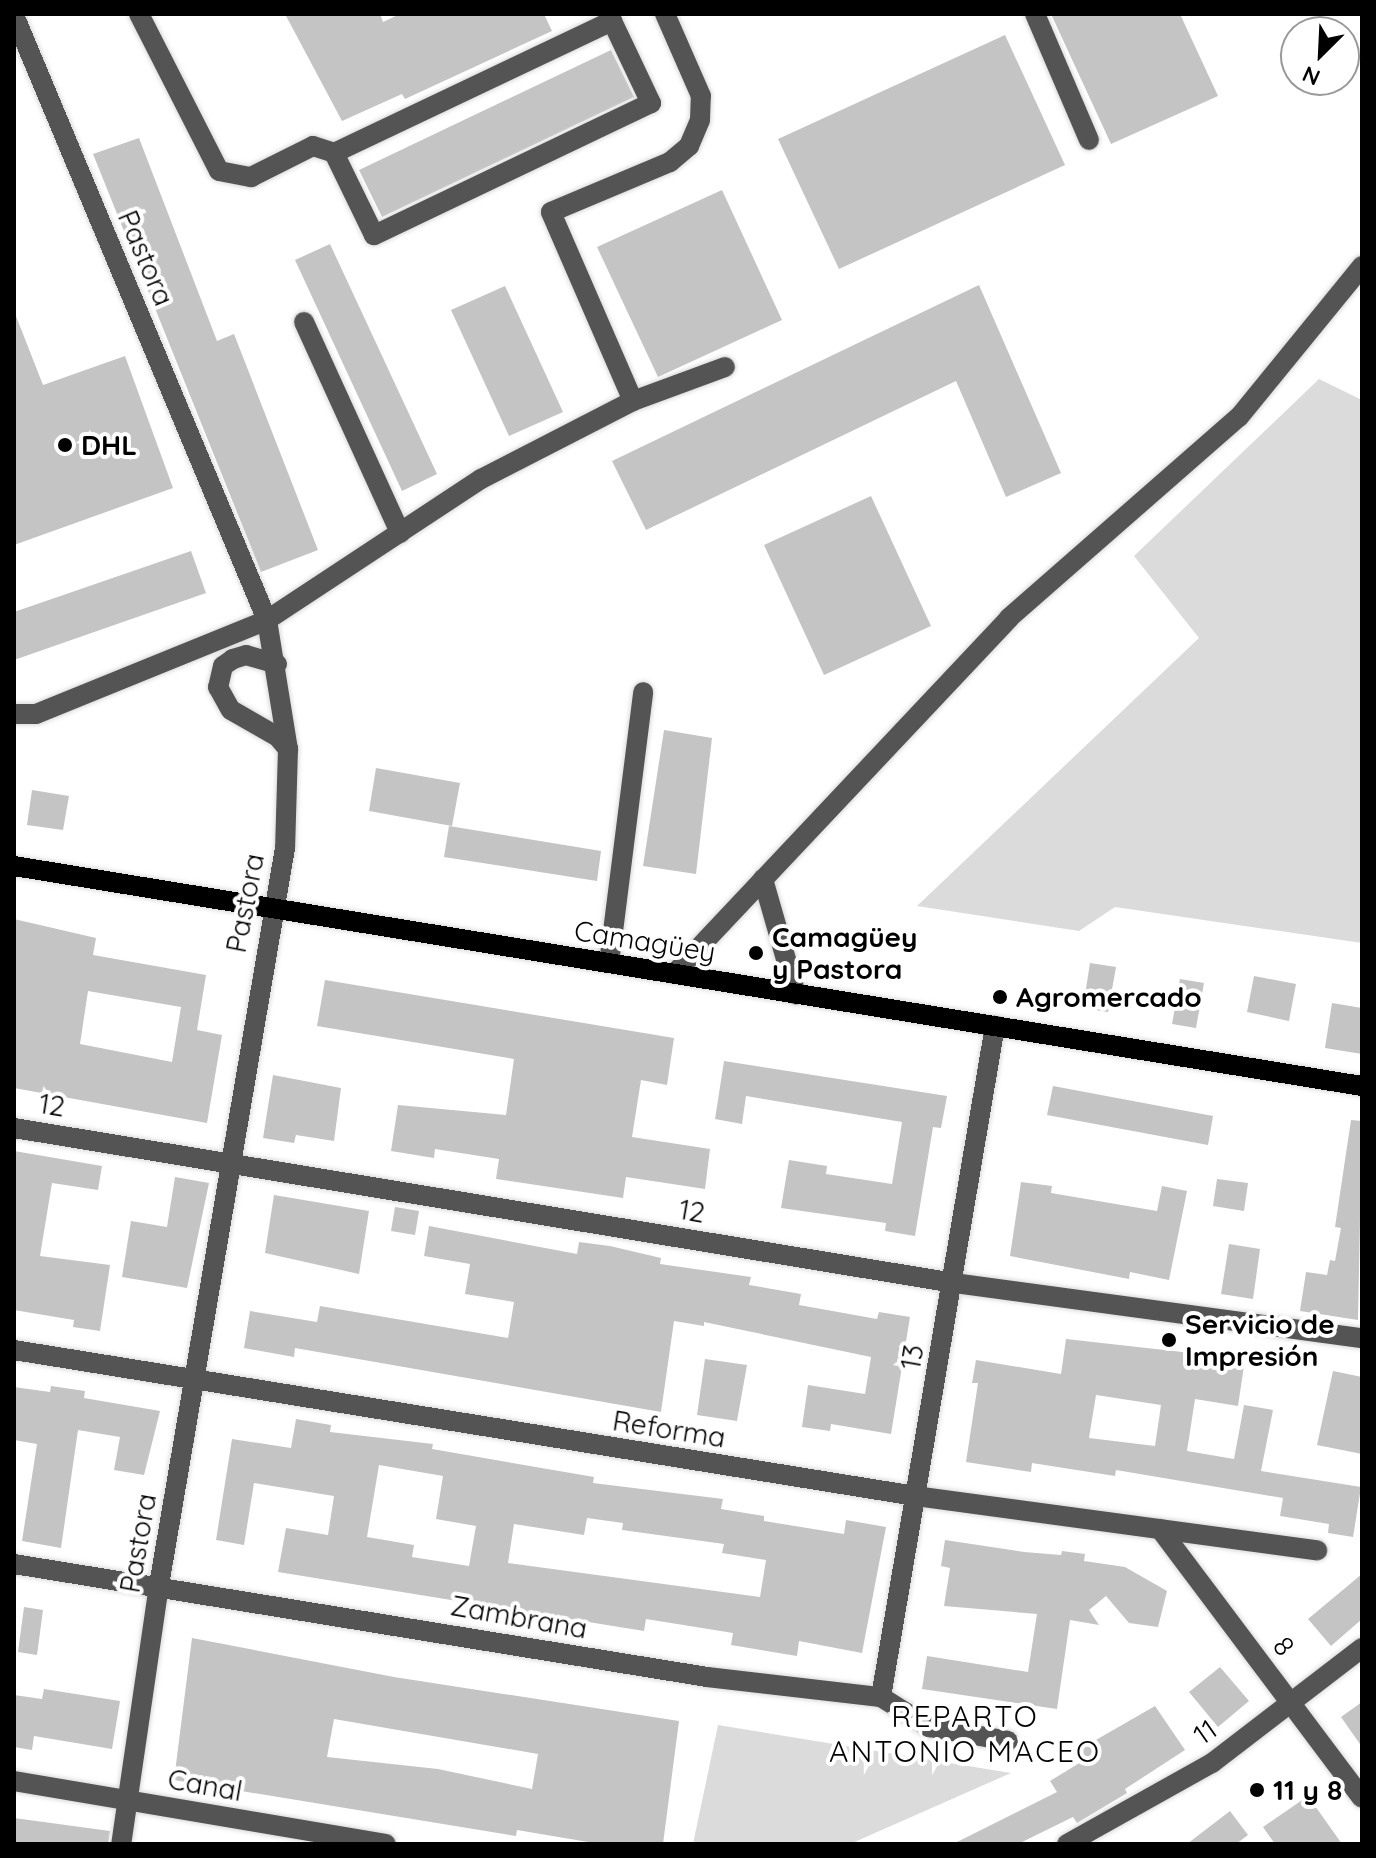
<!DOCTYPE html>
<html>
<head>
<meta charset="utf-8">
<style>
  body { margin:0 }
  #map { position:relative; width:1376px; height:1858px; overflow:hidden; background:#fff; font-family:Quicksand,sans-serif }
  div>[style] { position:absolute }
  [style*='--x'] { left:calc(var(--x)*1px); top:calc(var(--y)*1px); width:calc(var(--w)*1px); rotate:calc(var(--a)*1deg) }
  .green>* { inset:0; background:#dbdbdb }
  .building>* { inset:0; background:#c4c4c4 }
  .roads { filter:drop-shadow(0 0 2px #dbdbdb) drop-shadow(0 0 2px #dbdbdb) }
  .minor>* { height:20px; margin:-10px; padding:0 10px; transform-origin:10px; border-radius:10px; background:#545454 }
  .major>* { height:20px; margin:-10px; padding:0 10px; transform-origin:10px; border-radius:10px; background:#000 }
  .dots>* { width:22px; height:22px; translate:-50% -50%; box-sizing:border-box; border:4px solid #fff; border-radius:50% }
  span { translate:-50% -50%; white-space:nowrap; text-align:center; line-height:1.15; -webkit-text-stroke:8px #fff; paint-order:stroke }
  .street-label { font-size:28px; color:#000 }
  .poi-label { font-size:28px; color:#000; font-weight:700 }
  .left { translate:0 -50%; text-align:left }
  .neighbourhood-label { font-size:30px; color:#000; letter-spacing:2px }
  .frame { position:absolute; inset:0; border:16px solid #000; pointer-events:none }
  .north { position:absolute; left:1280px; top:16px; width:80px; height:80px; box-sizing:border-box; background:#fff; border:2px solid #999; border-radius:50%; rotate:204deg; font-size:22px; font-weight:700; line-height:32px; text-align:center; color:#000 }
  .north::after { content:''; display:block; margin:auto; width:28px; height:36px; background:#000; clip-path:polygon(50% 0,100% 100%,50% 72%,0 100%) }
</style>
</head>
<body>
<div id="map">
  <div class="green">
    <i style="clip-path:polygon(1319px 379px,1362px 400px,1362px 943px,1115px 907px,1079px 931px,917px 906px,1199px 638px,1134px 556px)"></i>
    <i style="clip-path:polygon(718px 1725px,1011px 1773px,850px 1844px,693px 1844px)"></i>
  </div>
  <div class="building">
    <i style="clip-path:polygon(285px 14px,380px 14px,383px 22px,400px 14px,544px 14px,552px 31px,405px 99px,402px 94px,342px 121px)"></i>
    <i style="clip-path:polygon(1051px 14px,1180px 14px,1218px 96px,1111px 144px)"></i>
    <i style="clip-path:polygon(1005px 35px,1065px 165px,839px 269px,778px 139px)"></i>
    <i style="clip-path:polygon(611px 50px,634px 97px,382px 217px,359px 170px)"></i>
    <i style="clip-path:polygon(139px 138px,217px 341px,234px 334px,318px 550px,261px 572px,93px 154px)"></i>
    <i style="clip-path:polygon(722px 190px,782px 320px,658px 377px,597px 247px)"></i>
    <i style="clip-path:polygon(330px 244px,437px 474px,402px 491px,295px 260px)"></i>
    <i style="clip-path:polygon(979px 285px,1061px 473px,1006px 497px,956px 381px,646px 530px,612px 461px)"></i>
    <i style="clip-path:polygon(505px 286px,563px 412px,509px 436px,451px 310px)"></i>
    <i style="clip-path:polygon(14px 311px,43px 385px,125px 356px,173px 488px,14px 545px)"></i>
    <i style="clip-path:polygon(871px 496px,931px 626px,824px 675px,764px 545px)"></i>
    <i style="clip-path:polygon(191px 551px,206px 593px,14px 660px,14px 612px)"></i>
    <i style="clip-path:polygon(664px 730px,712px 738px,696px 874px,643px 866px)"></i>
    <i style="clip-path:polygon(376px 768px,460px 783px,452px 826px,369px 811px)"></i>
    <i style="clip-path:polygon(32px 790px,69px 796px,63px 830px,27px 825px)"></i>
    <i style="clip-path:polygon(449px 826px,601px 851px,597px 881px,444px 857px)"></i>
    <i style="clip-path:polygon(evenodd,14px 919px,96px 938px,93px 955px,206px 975px,197px 1030px,222px 1035px,207px 1123px,14px 1088px,14px 919px,88px 991px,181px 1007px,172px 1062px,80px 1044px,88px 991px)"></i>
    <i style="clip-path:polygon(1090px 963px,1116px 967px,1108px 1012px,1083px 1008px)"></i>
    <i style="clip-path:polygon(1254px 976px,1296px 984px,1289px 1021px,1247px 1012px)"></i>
    <i style="clip-path:polygon(1180px 979px,1204px 983px,1196px 1028px,1172px 1024px)"></i>
    <i style="clip-path:polygon(325px 980px,674px 1038px,667px 1085px,641px 1080px,632px 1137px,710px 1149px,705px 1189px,626px 1177px,623px 1198px,496px 1179px,499px 1159px,435px 1149px,434px 1158px,391px 1151px,398px 1105px,506px 1115px,514px 1059px,317px 1026px)"></i>
    <i style="clip-path:polygon(1332px 1003px,1362px 1008px,1362px 1054px,1325px 1048px)"></i>
    <i style="clip-path:polygon(724px 1061px,947px 1096px,941px 1128px,933px 1127px,915px 1236px,885px 1231px,886px 1223px,781px 1208px,789px 1160px,827px 1166px,826px 1174px,892px 1184px,902px 1122px,746px 1096px,742px 1124px,715px 1119px)"></i>
    <i style="clip-path:polygon(273px 1075px,341px 1088px,334px 1141px,296px 1135px,294px 1143px,263px 1138px)"></i>
    <i style="clip-path:polygon(1053px 1086px,1213px 1116px,1208px 1145px,1047px 1115px)"></i>
    <i style="clip-path:polygon(1351px 1120px,1362px 1121px,1358px 1320px,1300px 1311px,1306px 1272px,1327px 1275px,1330px 1260px,1335px 1261px,1341px 1228px,1335px 1227px)"></i>
    <i style="clip-path:polygon(14px 1151px,102px 1166px,98px 1190px,52px 1183px,40px 1256px,110px 1265px,100px 1331px,73px 1327px,74px 1320px,14px 1310px)"></i>
    <i style="clip-path:polygon(175px 1177px,209px 1183px,187px 1288px,122px 1277px,131px 1221px,167px 1227px)"></i>
    <i style="clip-path:polygon(1217px 1179px,1248px 1183px,1244px 1211px,1213px 1206px)"></i>
    <i style="clip-path:polygon(1021px 1182px,1052px 1186px,1051px 1193px,1157px 1211px,1162px 1186px,1187px 1191px,1169px 1280px,1130px 1272px,1129px 1279px,1010px 1256px)"></i>
    <i style="clip-path:polygon(274px 1195px,369px 1211px,359px 1274px,265px 1253px)"></i>
    <i style="clip-path:polygon(395px 1207px,419px 1211px,415px 1235px,391px 1231px)"></i>
    <i style="clip-path:polygon(429px 1226px,577px 1254px,579px 1242px,610px 1246px,661px 1258px,660px 1264px,751px 1277px,749px 1285px,801px 1294px,799px 1305px,877px 1319px,879px 1312px,910px 1317px,891px 1434px,831px 1424px,830px 1431px,802px 1427px,808px 1385px,865px 1394px,871px 1357px,704px 1322px,704px 1326px,674px 1321px,661px 1412px,295px 1348px,294px 1357px,244px 1348px,250px 1311px,317px 1322px,320px 1306px,508px 1338px,514px 1302px,465px 1294px,470px 1264px,424px 1256px)"></i>
    <i style="clip-path:polygon(1229px 1244px,1260px 1249px,1253px 1299px,1221px 1294px)"></i>
    <i style="clip-path:polygon(evenodd,1066px 1339px,1245px 1359px,1238px 1406px,1195px 1399px,1187px 1451px,1234px 1459px,1244px 1405px,1273px 1410px,1261px 1471px,1361px 1487px,1353px 1537px,1328px 1533px,1329px 1524px,1280px 1516px,1283px 1498px,1116px 1470px,1115px 1476px,1032px 1463px,1031px 1472px,966px 1462px,978px 1383px,972px 1383px,976px 1360px,1061px 1374px,1066px 1339px,1096px 1395px,1161px 1405px,1155px 1446px,1089px 1438px,1096px 1395px)"></i>
    <i style="clip-path:polygon(705px 1359px,747px 1365px,737px 1421px,697px 1415px)"></i>
    <i style="clip-path:polygon(1333px 1371px,1362px 1377px,1362px 1454px,1317px 1445px)"></i>
    <i style="clip-path:polygon(51px 1386px,85px 1391px,84px 1398px,160px 1411px,144px 1475px,114px 1470px,120px 1437px,78px 1430px,61px 1548px,22px 1541px,37px 1444px,14px 1440px,14px 1387px,50px 1392px)"></i>
    <i style="clip-path:polygon(evenodd,296px 1419px,331px 1425px,330px 1432px,433px 1444px,432px 1449px,594px 1477px,593px 1483px,723px 1499px,721px 1509px,764px 1516px,764px 1521px,844px 1534px,846px 1520px,886px 1527px,862px 1653px,799px 1641px,797px 1656px,731px 1645px,733px 1633px,646px 1619px,644px 1631px,278px 1572px,286px 1528px,328px 1535px,334px 1496px,254px 1483px,244px 1545px,216px 1540px,232px 1439px,291px 1448px,296px 1419px,379px 1465px,443px 1476px,436px 1519px,476px 1526px,469px 1566px,412px 1557px,414px 1545px,367px 1537px,379px 1465px,296px 1419px,587px 1518px,623px 1523px,622px 1530px,724px 1544px,722px 1553px,766px 1560px,760px 1597px,508px 1563px,514px 1524px,584px 1535px,587px 1518px)"></i>
    <i style="clip-path:polygon(945px 1540px,1024px 1552px,1061px 1555px,1062px 1551px,1085px 1554px,1084px 1561px,1125px 1567px,1167px 1591px,1158px 1627px,1129px 1623px,1106px 1596px,1089px 1610px,1099px 1625px,1070px 1620px,1057px 1709px,922px 1689px,927px 1656px,1028px 1672px,1037px 1614px,944px 1606px,950px 1568px,941px 1566px)"></i>
    <i style="clip-path:polygon(1362px 1574px,1362px 1619px,1331px 1646px,1308px 1619px)"></i>
    <i style="clip-path:polygon(24px 1607px,43px 1610px,37px 1655px,18px 1652px)"></i>
    <i style="clip-path:polygon(evenodd,192px 1638px,394px 1677px,679px 1721px,663px 1844px,600px 1844px,517px 1830px,516px 1836px,174px 1780px,192px 1638px,334px 1719px,538px 1754px,532px 1789px,438px 1769px,327px 1757px,334px 1719px)"></i>
    <i style="clip-path:polygon(1220px 1667px,1249px 1701px,1218px 1727px,1189px 1692px)"></i>
    <i style="clip-path:polygon(44px 1689px,120px 1701px,112px 1749px,34px 1736px,32px 1750px,14px 1747px,14px 1695px,42px 1699px)"></i>
    <i style="clip-path:polygon(1362px 1702px,1362px 1747px,1341px 1717px)"></i>
    <i style="clip-path:polygon(1155px 1706px,1185px 1750px,1125px 1789px,1127px 1793px,1077px 1823px,1073px 1817px,1018px 1844px,953px 1844px,1057px 1792px,1050px 1781px,1081px 1762px,1075px 1752px)"></i>
    <i style="clip-path:polygon(1308px 1796px,1342px 1844px,1275px 1844px,1263px 1827px)"></i>
    <i style="clip-path:polygon(1230px 1811px,1248px 1835px,1236px 1844px,1187px 1844px)"></i>
    <i style="clip-path:polygon(14px 1818px,110px 1831px,108px 1844px,14px 1844px)"></i>
  </div>
  <div class="roads">
    <div class="minor">
      <i style="--x:139;--y:14;--w:176;--a:63"></i>
      <i style="--x:219;--y:171;--w:33;--a:11"></i>
      <i style="--x:251;--y:177;--w:69;--a:-26.6"></i>
      <i style="--x:313;--y:146;--w:22;--a:18"></i>
      <i style="--x:334;--y:153;--w:308;--a:-25.4"></i>
      <i style="--x:612;--y:21;--w:91;--a:64.6"></i>
      <i style="--x:651;--y:103;--w:307;--a:154.5"></i>
      <i style="--x:374;--y:235;--w:91;--a:-116"></i>
      <i style="--x:1035;--y:14;--w:137;--a:66.8"></i>
      <i style="--x:14;--y:15;--w:656;--a:67.31"></i>
      <i style="--x:267;--y:620;--w:131;--a:80.8"></i>
      <i style="--x:288;--y:749;--w:99;--a:91.7"></i>
      <i style="--x:285;--y:848;--w:748;--a:99.7"></i>
      <i style="--x:159;--y:1585;--w:262;--a:98.3"></i>
      <i style="--x:304;--y:322;--w:232;--a:65.5"></i>
      <i style="--x:633;--y:401;--w:206;--a:-113.5"></i>
      <i style="--x:551;--y:212;--w:129;--a:-22.8"></i>
      <i style="--x:670;--y:162;--w:25;--a:-40"></i>
      <i style="--x:689;--y:146;--w:28;--a:-67"></i>
      <i style="--x:700;--y:120;--w:24;--a:-88"></i>
      <i style="--x:701;--y:96;--w:90;--a:-113.7"></i>
      <i style="--x:277;--y:664;--w:32;--a:-164"></i>
      <i style="--x:246;--y:655;--w:14;--a:163"></i>
      <i style="--x:233;--y:659;--w:12;--a:145"></i>
      <i style="--x:223;--y:666;--w:22;--a:103"></i>
      <i style="--x:218;--y:687;--w:26;--a:61"></i>
      <i style="--x:231;--y:710;--w:54;--a:29.9"></i>
      <i style="--x:278;--y:737;--w:16;--a:50"></i>
      <i style="--x:14;--y:714;--w:22;--a:0"></i>
      <i style="--x:36;--y:714;--w:249;--a:-22.1"></i>
      <i style="--x:267;--y:620;--w:256;--a:-33.4"></i>
      <i style="--x:481;--y:479;--w:171;--a:-27.2"></i>
      <i style="--x:633;--y:401;--w:98;--a:-20.3"></i>
      <i style="--x:763;--y:879;--w:120;--a:74"></i>
      <i style="--x:609;--y:963;--w:273;--a:-82.8"></i>
      <i style="--x:674;--y:974;--w:489;--a:-46.7"></i>
      <i style="--x:1009;--y:618;--w:305;--a:-41.2"></i>
      <i style="--x:1239;--y:417;--w:195;--a:-50.8"></i>
      <i style="--x:14;--y:1128;--w:953;--a:9.36"></i>
      <i style="--x:954;--y:1283;--w:412;--a:7.7"></i>
      <i style="--x:14;--y:1350;--w:913;--a:9.2"></i>
      <i style="--x:915;--y:1496;--w:406;--a:7.7"></i>
      <i style="--x:1160;--y:1529;--w:336;--a:53.1"></i>
      <i style="--x:14;--y:1564;--w:702;--a:9.26"></i>
      <i style="--x:707;--y:1677;--w:175;--a:6.6"></i>
      <i style="--x:881;--y:1697;--w:57;--a:32"></i>
      <i style="--x:929;--y:1727;--w:80;--a:10"></i>
      <i style="--x:881;--y:1697;--w:681;--a:-80.36"></i>
      <i style="--x:14;--y:1781;--w:377;--a:9.6"></i>
      <i style="--x:1067;--y:1844;--w:166;--a:-29.2"></i>
      <i style="--x:1212;--y:1763;--w:189;--a:-37.5"></i>
    </div>
    <div class="major">
      <i style="--x:14;--y:866;--w:1366;--a:9.27"></i>
    </div>
  </div>
  <div class="dots">
    <i style="left:65px;top:445px;background:#000"></i>
    <i style="left:756px;top:953px;background:#000"></i>
    <i style="left:1000px;top:997px;background:#000"></i>
    <i style="left:1169px;top:1340px;background:#000"></i>
    <i style="left:1257px;top:1790px;background:#000"></i>
  </div>
  <div class="street-label">
    <span style="left:146px;top:258px;rotate:67deg">Pastora</span>
    <span style="left:245px;top:903px;rotate:-79deg">Pastora</span>
    <span style="left:645px;top:941px;rotate:9deg">Camagüey</span>
    <span style="left:52px;top:1105px;rotate:9deg">12</span>
    <span style="left:692px;top:1211px;rotate:10deg">12</span>
    <span style="left:912px;top:1357px;rotate:-80deg">13</span>
    <span style="left:669px;top:1429px;rotate:9deg">Reforma</span>
    <span style="left:138px;top:1543px;rotate:-80deg">Pastora</span>
    <span style="left:519px;top:1617px;rotate:10deg">Zambrana</span>
    <span style="left:1284px;top:1646px;rotate:53deg">8</span>
    <span style="left:1205px;top:1732px;rotate:-35deg">11</span>
    <span style="left:205px;top:1785px;rotate:10deg">Canal</span>
  </div>
  <div class="poi-label">
    <span class="left" style="left:81px;top:445px">DHL</span>
    <span class="left" style="left:772px;top:953px">Camagüey<br>y Pastora</span>
    <span class="left" style="left:1016px;top:997px">Agromercado</span>
    <span class="left" style="left:1185px;top:1340px">Servicio de<br>Impresión</span>
    <span class="left" style="left:1273px;top:1790px">11 y 8</span>
  </div>
  <div class="neighbourhood-label">
    <span style="left:965px;top:1733px">REPARTO<br>ANTONIO MACEO</span>
  </div>
  <div class="frame"></div>
  <div class="north">N</div>
</div>
</body>
</html>
